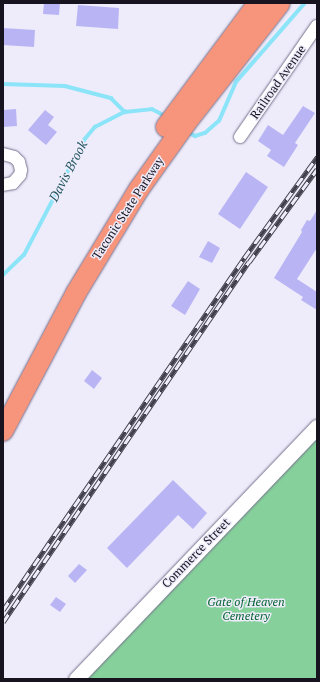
<!DOCTYPE html>
<html>
<head>
<meta charset="utf-8">
<style>
  body { margin:0 }
  #map { position:relative; width:320px; height:682px; overflow:hidden; background:#eeecfa; font-family:"PT Serif",serif }
  div>[style] { position:absolute }
  [style*='--x'] { left:calc(var(--x)*1px); top:calc(var(--y)*1px); width:calc(var(--w)*1px); rotate:calc(var(--a)*1deg) }
  .green>* { inset:0; background:#86d19b }
  .stream>* { height:3.5px; margin:-1.75px; padding:0 1.75px; transform-origin:1.75px; border-radius:1.75px; background:#8ce4f8 }
  .building>* { inset:0; background:#b9b5f4 }
  .roads { filter:drop-shadow(0 0 1px #756f8d) drop-shadow(0 0 1px #756f8d) }
  .minor>* { height:12px; margin:-6px; padding:0 6px; transform-origin:6px; border-radius:6px; background:#fff }
  .tertiary>* { height:15px; margin:-7.5px; padding:0 7.5px; transform-origin:7.5px; border-radius:7.5px; background:#fff }
  .trunk>* { height:20px; margin:-10px; padding:0 10px; transform-origin:10px; border-radius:10px; background:#f6947c }
  .rail>* { height:4.5px; margin-top:-2.25px; transform-origin:0; background:repeating-linear-gradient(90deg,#eeecfa 0 9px,#413f4b 0 18px); box-sizing:border-box; border-block:1px solid #413f4b }
  span { translate:-50% -50%; white-space:nowrap; text-align:center; line-height:1.15; -webkit-text-stroke:3px #eeecfa; paint-order:stroke }
  .street-label { font-size:12px; color:#171420 }
  .park-label { font-size:12px; color:#046331; font-style:italic }
  .water-label { font-size:13px; color:#21545f; font-style:italic }
  .frame { position:absolute; inset:0; border:4px solid #171420; pointer-events:none }
</style>
</head>
<body>
<div id="map">
  <div class="green">
    <i style="clip-path:polygon(317px 433px,317px 679px,85px 679px)"></i>
  </div>
  <div class="stream">
    <i style="--x:3;--y:84;--w:62;--a:1.8"></i>
    <i style="--x:65;--y:86;--w:48;--a:14.6"></i>
    <i style="--x:111;--y:98;--w:20;--a:45"></i>
    <i style="--x:190;--y:133;--w:6;--a:31"></i>
    <i style="--x:195;--y:136;--w:10;--a:-17"></i>
    <i style="--x:205;--y:133;--w:18;--a:-41"></i>
    <i style="--x:219;--y:121;--w:43;--a:-66.4"></i>
    <i style="--x:236;--y:82;--w:105;--a:-48.9"></i>
    <i style="--x:3;--y:275;--w:29;--a:-44"></i>
    <i style="--x:24;--y:255;--w:130;--a:-62.4"></i>
    <i style="--x:84;--y:140;--w:17;--a:-50"></i>
    <i style="--x:95;--y:127;--w:34;--a:-27"></i>
    <i style="--x:125;--y:112;--w:27;--a:-6"></i>
    <i style="--x:152;--y:109;--w:11;--a:27"></i>
  </div>
  <div class="building">
    <i style="clip-path:polygon(44px 3px,60px 3px,59px 15px,43px 14px)"></i>
    <i style="clip-path:polygon(78px 5px,119px 8px,118px 29px,76px 26px)"></i>
    <i style="clip-path:polygon(3px 28px,35px 30px,34px 47px,3px 45px)"></i>
    <i style="clip-path:polygon(303px 106px,315px 113px,295px 143px,298px 145px,284px 167px,267px 156px,271px 150px,258px 141px,268px 125px,283px 135px)"></i>
    <i style="clip-path:polygon(16px 109px,17px 126px,3px 127px,3px 110px)"></i>
    <i style="clip-path:polygon(45px 110px,54px 117px,48px 125px,57px 132px,46px 145px,28px 130px)"></i>
    <i style="clip-path:polygon(246px 172px,268px 187px,240px 229px,218px 214px)"></i>
    <i style="clip-path:polygon(317px 210px,317px 248px,297px 279px,317px 292px,317px 310px,301px 300px,303px 297px,274px 278px,302px 232px,301px 230px,307px 220px,310px 221px)"></i>
    <i style="clip-path:polygon(208px 241px,220px 248px,212px 263px,199px 257px)"></i>
    <i style="clip-path:polygon(188px 281px,200px 289px,185px 315px,171px 306px)"></i>
    <i style="clip-path:polygon(92px 370px,102px 378px,94px 389px,84px 381px)"></i>
    <i style="clip-path:polygon(173px 480px,207px 513px,193px 529px,178px 515px,127px 568px,107px 548px)"></i>
    <i style="clip-path:polygon(79px 564px,87px 570px,75px 583px,68px 576px)"></i>
    <i style="clip-path:polygon(56px 597px,66px 604px,60px 612px,50px 605px)"></i>
  </div>
  <div class="roads">
    <div class="minor">
      <i style="--x:240;--y:137;--w:135;--a:-55.3"></i>
      <i style="--x:3;--y:154;--w:11;--a:15"></i>
      <i style="--x:14;--y:157;--w:7;--a:45"></i>
      <i style="--x:19;--y:162;--w:8;--a:76"></i>
      <i style="--x:21;--y:170;--w:5;--a:101"></i>
      <i style="--x:20;--y:175;--w:11;--a:131"></i>
      <i style="--x:13;--y:183;--w:10;--a:169"></i>
    </div>
    <div class="tertiary">
      <i style="--x:76;--y:679;--w:349;--a:-46.3"></i>
    </div>
    <div class="trunk">
      <i style="--x:166;--y:127;--w:154;--a:-53.4"></i>
      <i style="--x:3;--y:431;--w:156;--a:-62.1"></i>
      <i style="--x:76;--y:293;--w:122;--a:-58.8"></i>
      <i style="--x:139;--y:189;--w:81;--a:-54.5"></i>
      <i style="--x:186;--y:123;--w:152;--a:-51.9"></i>
    </div>
  </div>
  <div class="rail">
    <i style="--x:3;--y:610;--w:427;--a:-55.6"></i>
    <i style="--x:244;--y:258;--w:125;--a:-54.1"></i>
    <i style="--x:3;--y:622;--w:436;--a:-55.7"></i>
    <i style="--x:249;--y:262;--w:115;--a:-53.8"></i>
  </div>
  <div class="street-label">
    <span style="left:278px;top:82px;rotate:-55deg">Railroad Avenue</span>
    <span style="left:128px;top:208px;rotate:-57deg">Taconic State Parkway</span>
    <span style="left:196px;top:553px;rotate:-46deg">Commerce Street</span>
  </div>
  <div class="park-label">
    <span style="left:246px;top:609px">Gate of Heaven<br>Cemetery</span>
  </div>
  <div class="water-label">
    <span style="left:68px;top:171px;rotate:-62deg">Davis Brook</span>
  </div>
  <div class="frame"></div>
</div>
</body>
</html>
